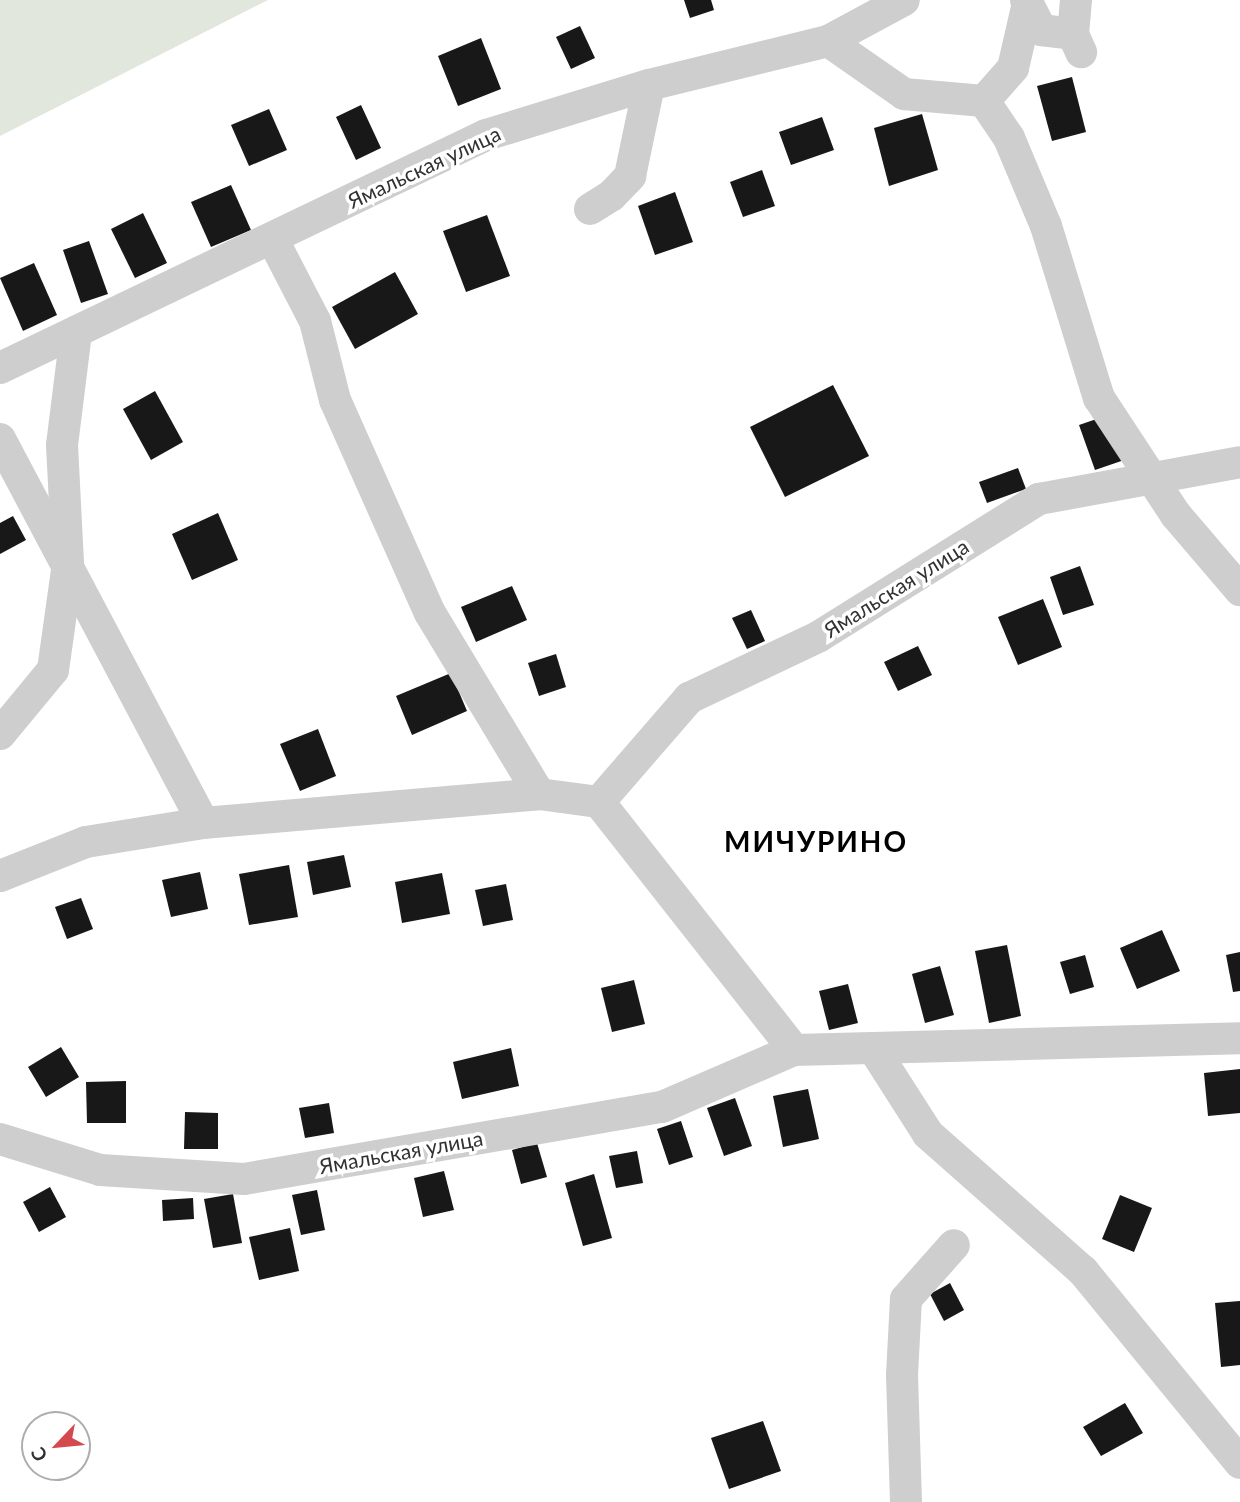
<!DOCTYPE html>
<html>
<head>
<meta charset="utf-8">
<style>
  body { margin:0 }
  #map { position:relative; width:1240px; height:1502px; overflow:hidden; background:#fff; font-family:Lato,sans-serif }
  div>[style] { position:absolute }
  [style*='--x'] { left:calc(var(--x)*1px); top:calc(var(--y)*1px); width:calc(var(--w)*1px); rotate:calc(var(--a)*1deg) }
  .green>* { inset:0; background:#e1e7dc }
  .building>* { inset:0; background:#181818 }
  .minor>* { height:32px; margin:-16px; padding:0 16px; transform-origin:16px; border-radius:16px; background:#cecece }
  span { translate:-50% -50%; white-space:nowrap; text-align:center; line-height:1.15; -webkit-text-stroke:7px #fff; paint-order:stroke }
  .street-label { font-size:21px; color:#313131 }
  .district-label { font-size:28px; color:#000; font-weight:700; letter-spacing:2px }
  .north { position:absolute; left:21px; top:1411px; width:70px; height:70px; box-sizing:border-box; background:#fff; border:2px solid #adadad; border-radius:50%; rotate:244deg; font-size:19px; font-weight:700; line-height:28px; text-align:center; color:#313131 }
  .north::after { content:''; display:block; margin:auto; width:24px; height:32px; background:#d3494e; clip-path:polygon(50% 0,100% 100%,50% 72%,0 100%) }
</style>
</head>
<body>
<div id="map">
  <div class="green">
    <i style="clip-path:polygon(0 0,268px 0,0 136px)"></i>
  </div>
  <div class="building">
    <i style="clip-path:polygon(684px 0,711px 0,714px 10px,690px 18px)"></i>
    <i style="clip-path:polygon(580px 26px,595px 58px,571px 69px,556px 37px)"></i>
    <i style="clip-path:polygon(481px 38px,501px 89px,458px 106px,438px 56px)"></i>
    <i style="clip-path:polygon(1072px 77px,1086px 132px,1052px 141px,1037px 86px)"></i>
    <i style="clip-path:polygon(361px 105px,381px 148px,356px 160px,336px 117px)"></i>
    <i style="clip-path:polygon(269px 109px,287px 150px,249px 166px,231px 125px)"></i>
    <i style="clip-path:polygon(922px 114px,938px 170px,889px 186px,874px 128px)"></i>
    <i style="clip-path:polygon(822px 117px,834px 150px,791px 165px,779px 132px)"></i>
    <i style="clip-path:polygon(762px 170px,775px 206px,743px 217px,730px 182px)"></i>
    <i style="clip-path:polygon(231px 185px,251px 230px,211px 247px,191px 202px)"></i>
    <i style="clip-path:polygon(675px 192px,693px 242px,655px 255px,638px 206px)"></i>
    <i style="clip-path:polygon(143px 213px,167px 263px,135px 278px,111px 229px)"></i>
    <i style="clip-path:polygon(487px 215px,510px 276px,466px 292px,443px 231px)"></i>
    <i style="clip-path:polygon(89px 241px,108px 294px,81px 303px,63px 250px)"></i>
    <i style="clip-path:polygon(34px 263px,57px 315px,23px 331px,0 278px)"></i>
    <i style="clip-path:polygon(395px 272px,418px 314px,355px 349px,332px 307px)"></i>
    <i style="clip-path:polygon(833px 385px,869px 456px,785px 497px,750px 427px)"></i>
    <i style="clip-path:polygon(155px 391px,183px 442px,151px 460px,123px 409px)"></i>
    <i style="clip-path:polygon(1117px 412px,1133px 457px,1095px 470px,1079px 425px)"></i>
    <i style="clip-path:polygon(1018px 468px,1026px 489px,987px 503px,979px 482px)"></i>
    <i style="clip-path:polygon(218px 513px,238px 560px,192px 580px,172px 534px)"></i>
    <i style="clip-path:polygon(13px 516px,26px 540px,0 554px,0 523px)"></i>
    <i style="clip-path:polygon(1080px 566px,1094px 605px,1063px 615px,1050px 577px)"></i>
    <i style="clip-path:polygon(512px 586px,527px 620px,476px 642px,461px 607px)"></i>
    <i style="clip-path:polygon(1043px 599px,1062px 647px,1018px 665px,998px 617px)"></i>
    <i style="clip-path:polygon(751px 610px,765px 641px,747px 649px,732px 618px)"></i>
    <i style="clip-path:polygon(918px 646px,932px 675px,898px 691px,884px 662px)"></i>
    <i style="clip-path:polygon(556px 654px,566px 687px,539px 696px,528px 663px)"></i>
    <i style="clip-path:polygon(451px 673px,467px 711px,412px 735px,396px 696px)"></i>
    <i style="clip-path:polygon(318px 729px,336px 776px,300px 791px,280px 744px)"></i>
    <i style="clip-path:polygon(344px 855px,351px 887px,313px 895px,307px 862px)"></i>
    <i style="clip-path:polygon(289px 865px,298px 917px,249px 925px,239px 874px)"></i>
    <i style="clip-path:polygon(200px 872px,208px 909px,171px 917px,162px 880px)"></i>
    <i style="clip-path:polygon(442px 873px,450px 914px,402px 923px,395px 882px)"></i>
    <i style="clip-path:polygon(506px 884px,513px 920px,483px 926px,475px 890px)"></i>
    <i style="clip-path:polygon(81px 898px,93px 929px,67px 939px,55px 907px)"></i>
    <i style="clip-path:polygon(1162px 930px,1180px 971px,1137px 989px,1120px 948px)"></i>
    <i style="clip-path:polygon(1007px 945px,1021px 1016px,989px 1023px,975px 951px)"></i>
    <i style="clip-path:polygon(1240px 952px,1240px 991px,1233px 992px,1226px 955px)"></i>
    <i style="clip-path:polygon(1085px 955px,1094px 987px,1070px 994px,1060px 962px)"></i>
    <i style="clip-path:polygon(940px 966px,954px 1015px,925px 1023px,912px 974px)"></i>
    <i style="clip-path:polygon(634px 980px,645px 1024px,612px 1032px,601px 988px)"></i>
    <i style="clip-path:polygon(848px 984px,858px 1023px,829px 1030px,819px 991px)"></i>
    <i style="clip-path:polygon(61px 1047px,79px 1077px,46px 1097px,28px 1067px)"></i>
    <i style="clip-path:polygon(511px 1048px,519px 1086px,462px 1099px,453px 1062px)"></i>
    <i style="clip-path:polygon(1240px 1069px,1240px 1113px,1208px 1116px,1204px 1073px)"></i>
    <i style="clip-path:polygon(126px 1081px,126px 1123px,87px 1123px,86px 1082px)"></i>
    <i style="clip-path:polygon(808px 1089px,819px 1139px,783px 1147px,773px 1096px)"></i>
    <i style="clip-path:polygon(735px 1098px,752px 1146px,724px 1156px,707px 1108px)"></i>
    <i style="clip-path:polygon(329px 1103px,334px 1133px,305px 1138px,299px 1108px)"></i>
    <i style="clip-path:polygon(185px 1112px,218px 1113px,218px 1149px,184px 1149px)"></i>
    <i style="clip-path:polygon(681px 1121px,693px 1157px,669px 1165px,657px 1129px)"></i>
    <i style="clip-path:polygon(537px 1143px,547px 1177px,521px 1184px,512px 1150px)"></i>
    <i style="clip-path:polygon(637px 1151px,643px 1183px,616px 1188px,609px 1156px)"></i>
    <i style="clip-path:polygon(444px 1171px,454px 1210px,423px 1217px,414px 1178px)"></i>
    <i style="clip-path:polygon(594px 1174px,612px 1238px,583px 1246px,565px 1183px)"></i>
    <i style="clip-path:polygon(50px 1187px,66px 1217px,39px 1232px,23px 1202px)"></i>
    <i style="clip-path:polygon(317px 1190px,325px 1230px,301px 1235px,292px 1195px)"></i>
    <i style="clip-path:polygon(233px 1194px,242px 1243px,213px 1248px,204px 1199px)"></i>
    <i style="clip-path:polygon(1120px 1195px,1152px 1208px,1134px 1252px,1102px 1239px)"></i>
    <i style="clip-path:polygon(193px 1198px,194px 1219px,163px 1221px,162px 1200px)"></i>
    <i style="clip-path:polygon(290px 1228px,299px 1271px,259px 1280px,249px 1237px)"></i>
    <i style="clip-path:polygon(950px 1283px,964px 1310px,944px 1321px,930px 1294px)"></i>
    <i style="clip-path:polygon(1240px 1301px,1240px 1365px,1221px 1367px,1215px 1303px)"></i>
    <i style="clip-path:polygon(1125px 1403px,1143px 1433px,1101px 1456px,1083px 1427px)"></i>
    <i style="clip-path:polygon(763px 1421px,781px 1471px,729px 1489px,711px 1438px)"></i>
  </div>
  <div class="minor">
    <i style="--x:1026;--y:0;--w:34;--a:63"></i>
    <i style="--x:1041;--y:30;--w:32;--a:7"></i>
    <i style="--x:1076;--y:0;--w:34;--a:95"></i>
    <i style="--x:1073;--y:34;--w:20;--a:66"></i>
    <i style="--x:828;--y:41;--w:93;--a:34.9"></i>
    <i style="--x:904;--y:94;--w:80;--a:5"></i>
    <i style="--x:984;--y:101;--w:44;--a:-48.7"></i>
    <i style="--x:1013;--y:68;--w:67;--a:-77"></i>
    <i style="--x:984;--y:101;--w:45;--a:56"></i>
    <i style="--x:1009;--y:138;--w:95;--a:67.2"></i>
    <i style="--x:1046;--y:226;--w:180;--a:72.9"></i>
    <i style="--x:1099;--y:398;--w:140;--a:56.7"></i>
    <i style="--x:1176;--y:515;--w:99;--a:49.5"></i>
    <i style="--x:590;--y:209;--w:25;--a:-32"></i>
    <i style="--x:611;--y:196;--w:28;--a:-46"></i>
    <i style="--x:630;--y:176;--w:93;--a:-78.2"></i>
    <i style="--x:273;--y:240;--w:91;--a:62.6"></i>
    <i style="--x:315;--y:321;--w:81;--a:75.8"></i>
    <i style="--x:335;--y:400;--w:233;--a:66"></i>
    <i style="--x:430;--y:613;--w:211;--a:58.9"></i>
    <i style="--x:0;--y:368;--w:539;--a:-25.61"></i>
    <i style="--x:486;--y:135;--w:170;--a:-17.1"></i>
    <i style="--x:649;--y:85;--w:184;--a:-13.8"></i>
    <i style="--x:828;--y:41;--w:86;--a:-28.3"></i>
    <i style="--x:0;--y:439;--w:434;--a:62.1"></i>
    <i style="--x:0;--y:734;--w:83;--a:-50.4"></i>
    <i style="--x:53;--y:670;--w:108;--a:-82"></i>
    <i style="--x:68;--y:563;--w:118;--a:-92.9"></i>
    <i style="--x:62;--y:445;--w:114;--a:-82.9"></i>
    <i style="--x:599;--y:802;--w:315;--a:51.8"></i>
    <i style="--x:0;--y:876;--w:92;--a:-21.6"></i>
    <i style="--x:86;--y:842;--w:119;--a:-9.2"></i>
    <i style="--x:203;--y:823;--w:337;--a:-4.9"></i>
    <i style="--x:539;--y:794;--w:61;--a:7.6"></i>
    <i style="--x:599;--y:802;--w:138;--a:-49.1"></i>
    <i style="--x:689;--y:698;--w:143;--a:-25.3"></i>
    <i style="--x:818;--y:637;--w:261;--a:-32"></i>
    <i style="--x:1039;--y:499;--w:204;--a:-10.4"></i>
    <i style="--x:875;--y:1051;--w:98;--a:57.4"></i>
    <i style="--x:928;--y:1134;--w:207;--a:41.5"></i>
    <i style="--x:1083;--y:1271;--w:248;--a:50.7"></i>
    <i style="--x:0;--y:1139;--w:105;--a:17.2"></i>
    <i style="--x:100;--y:1170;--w:144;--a:3.6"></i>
    <i style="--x:244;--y:1179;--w:424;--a:-9.8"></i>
    <i style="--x:662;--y:1107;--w:144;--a:-23.4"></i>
    <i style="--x:794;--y:1050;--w:446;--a:-1.5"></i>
    <i style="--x:906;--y:1502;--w:127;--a:-91.8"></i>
    <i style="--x:902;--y:1375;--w:76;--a:-87"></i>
    <i style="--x:906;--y:1299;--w:72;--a:-48.4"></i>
  </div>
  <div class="street-label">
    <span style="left:424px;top:167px;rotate:-25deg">Ямальская улица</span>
    <span style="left:896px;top:588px;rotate:-32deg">Ямальская улица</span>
    <span style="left:401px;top:1152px;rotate:-10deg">Ямальская улица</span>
  </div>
  <div class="district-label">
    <span style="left:816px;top:841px">МИЧУРИНО</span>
  </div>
  <div class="north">С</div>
</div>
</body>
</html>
